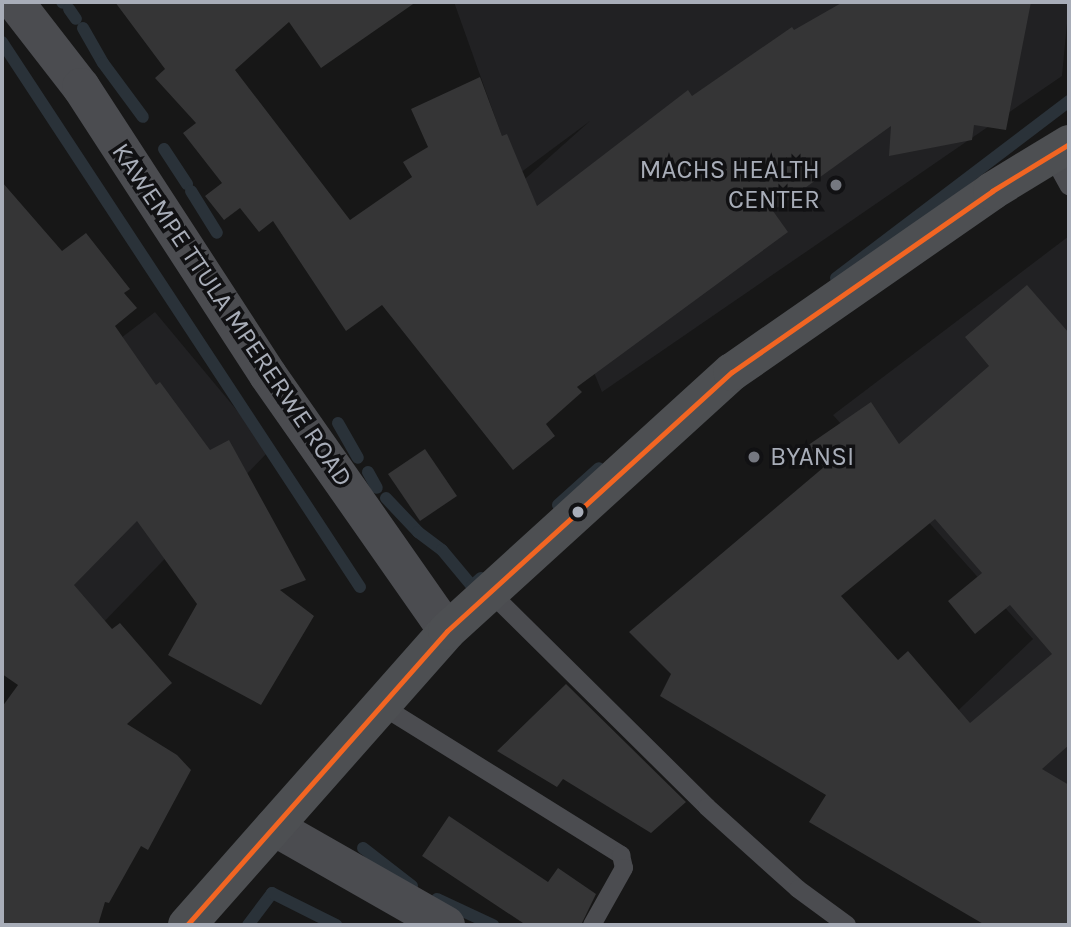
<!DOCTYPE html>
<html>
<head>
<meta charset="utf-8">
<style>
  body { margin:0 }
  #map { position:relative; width:1071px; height:927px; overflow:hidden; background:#171717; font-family:Karla,sans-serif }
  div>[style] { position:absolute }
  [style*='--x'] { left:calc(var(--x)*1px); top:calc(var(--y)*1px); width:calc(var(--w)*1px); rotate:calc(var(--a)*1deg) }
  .built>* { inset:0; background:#212123 }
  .stream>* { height:12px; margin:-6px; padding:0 6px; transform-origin:6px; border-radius:6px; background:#2a3239 }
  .building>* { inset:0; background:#353536 }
  .service>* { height:18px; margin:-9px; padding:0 9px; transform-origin:9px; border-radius:9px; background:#4b4c50 }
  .tertiary>* { height:38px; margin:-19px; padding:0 19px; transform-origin:19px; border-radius:19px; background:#4b4c50 }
  .primary>* { height:38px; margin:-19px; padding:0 19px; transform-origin:19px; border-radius:19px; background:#4d4f52 }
  .bus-1>* { height:5px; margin:-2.5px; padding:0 2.5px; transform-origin:2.5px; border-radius:2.5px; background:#f26522 }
  .dots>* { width:19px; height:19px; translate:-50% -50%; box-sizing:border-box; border:4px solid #111113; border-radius:50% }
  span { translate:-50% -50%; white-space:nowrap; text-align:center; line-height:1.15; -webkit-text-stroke:7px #111113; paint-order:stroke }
  .poi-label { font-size:26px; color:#a8adb8 }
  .right { translate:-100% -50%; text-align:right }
  .left { translate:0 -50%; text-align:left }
  .street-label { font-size:26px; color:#a8adb8 }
  .frame { position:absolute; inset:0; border:4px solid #a8adb8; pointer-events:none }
</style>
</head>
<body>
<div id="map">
  <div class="built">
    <i style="clip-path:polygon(454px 2px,1069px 2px,1062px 76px,602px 392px,517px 186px,590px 121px,516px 176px)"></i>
    <i style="clip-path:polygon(1069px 236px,1069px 865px,899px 767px,1033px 639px,833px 415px)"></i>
    <i style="clip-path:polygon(155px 312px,270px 450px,98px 628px,2px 536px,2px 429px)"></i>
  </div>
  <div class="stream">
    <i style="--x:62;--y:2;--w:1;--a:45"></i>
    <i style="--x:69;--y:9;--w:12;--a:55"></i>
    <i style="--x:83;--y:28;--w:40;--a:60.3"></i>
    <i style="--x:103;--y:63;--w:67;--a:53.5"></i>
    <i style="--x:2;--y:42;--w:652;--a:56.7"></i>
    <i style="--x:164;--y:149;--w:42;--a:56.7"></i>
    <i style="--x:191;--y:191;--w:49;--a:58.2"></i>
    <i style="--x:836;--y:278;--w:293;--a:-37.2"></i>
    <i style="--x:338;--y:423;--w:40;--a:60.3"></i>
    <i style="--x:368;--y:472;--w:18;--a:61"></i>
    <i style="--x:386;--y:498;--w:47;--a:46.7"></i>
    <i style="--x:418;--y:532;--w:30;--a:37"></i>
    <i style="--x:442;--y:550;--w:47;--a:50.2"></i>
    <i style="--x:472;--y:586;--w:12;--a:-42"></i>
    <i style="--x:558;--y:505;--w:55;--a:-42.1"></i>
    <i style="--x:363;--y:848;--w:62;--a:37.8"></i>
    <i style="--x:437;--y:899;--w:62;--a:24.9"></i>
    <i style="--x:248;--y:925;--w:40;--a:-53"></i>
    <i style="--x:272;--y:893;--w:72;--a:26.6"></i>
  </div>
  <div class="building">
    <i style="clip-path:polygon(115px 2px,416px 2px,321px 68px,289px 22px,235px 70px,350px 220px,412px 177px,403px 162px,428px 147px,411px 109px,480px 77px,502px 136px,507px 134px,537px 206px,688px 90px,692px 96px,792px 27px,794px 30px,843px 2px,1031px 2px,1006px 130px,974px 125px,972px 140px,889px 156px,891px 126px,773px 211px,788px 232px,577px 387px,582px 392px,546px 424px,555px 436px,513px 470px,382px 305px,346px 331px,273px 221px,259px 232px,240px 208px,224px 220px,205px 196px,222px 183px,183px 133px,196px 123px,155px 78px,165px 69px)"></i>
    <i style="clip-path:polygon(2px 182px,62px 251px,86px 233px,130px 289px,124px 293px,137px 308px,115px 326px,156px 385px,160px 382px,210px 450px,229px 440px,306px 580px,280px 590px,314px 616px,261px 705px,168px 655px,197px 604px,137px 521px,74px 585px,112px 629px,120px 623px,172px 683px,127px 724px,177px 755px,191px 770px,148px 850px,141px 846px,109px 903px,105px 902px,98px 925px,2px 925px,2px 707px,18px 685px,2px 674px)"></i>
    <i style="clip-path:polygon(evenodd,1027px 285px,1069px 333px,1069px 745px,1042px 769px,1069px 785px,1069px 925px,985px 925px,809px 822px,826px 795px,660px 696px,671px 674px,629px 632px,824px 467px,804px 448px,871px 402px,899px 444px,989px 366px,965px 337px,1027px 285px,935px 519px,982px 573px,948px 601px,975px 634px,1010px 605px,1052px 654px,970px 723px,908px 651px,898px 660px,841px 596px,935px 519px)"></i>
    <i style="clip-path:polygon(425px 449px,457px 496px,420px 521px,388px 474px)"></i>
    <i style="clip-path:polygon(566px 684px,686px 802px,651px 833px,563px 779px,557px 787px,497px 751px)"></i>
    <i style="clip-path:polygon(449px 816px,548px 882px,558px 868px,596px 894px,581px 925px,526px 925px,422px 856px)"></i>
  </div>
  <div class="service">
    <i style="--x:1051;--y:154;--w:37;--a:61"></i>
    <i style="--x:491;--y:593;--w:304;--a:44.7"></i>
    <i style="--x:707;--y:807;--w:122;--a:42"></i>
    <i style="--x:798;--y:889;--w:61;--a:36.3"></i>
    <i style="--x:382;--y:706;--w:282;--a:31.9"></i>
    <i style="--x:621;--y:855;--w:13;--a:77"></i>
    <i style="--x:624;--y:868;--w:65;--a:119.3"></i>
  </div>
  <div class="tertiary">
    <i style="--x:15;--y:2;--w:108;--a:52.2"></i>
    <i style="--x:81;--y:87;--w:343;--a:57"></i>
    <i style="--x:268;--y:375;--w:312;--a:55"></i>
    <i style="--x:274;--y:827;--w:198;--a:29.7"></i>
  </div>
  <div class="primary">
    <i style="--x:187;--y:925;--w:392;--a:-48.5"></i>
    <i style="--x:447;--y:631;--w:385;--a:-42.3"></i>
    <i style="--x:732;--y:372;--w:317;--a:-34.8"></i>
    <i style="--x:992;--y:191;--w:90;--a:-31.4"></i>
  </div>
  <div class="bus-1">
    <i style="--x:187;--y:925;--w:392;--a:-48.5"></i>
    <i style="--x:447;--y:631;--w:385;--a:-42.3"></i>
    <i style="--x:732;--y:372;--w:317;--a:-34.8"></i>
    <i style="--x:992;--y:191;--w:90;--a:-31.4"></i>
  </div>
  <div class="dots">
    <i style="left:836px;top:185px;background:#757880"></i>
    <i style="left:754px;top:457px;background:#757880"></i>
    <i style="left:578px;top:512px;background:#a8adb8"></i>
  </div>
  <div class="poi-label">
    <span class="right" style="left:820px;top:185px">MACHS HEALTH<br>CENTER</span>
    <span class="left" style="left:770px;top:457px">BYANSI</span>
  </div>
  <div class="street-label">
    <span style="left:232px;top:315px;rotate:56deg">KAWEMPE TTULA MPERERWE ROAD</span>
  </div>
  <div class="frame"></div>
</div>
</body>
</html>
